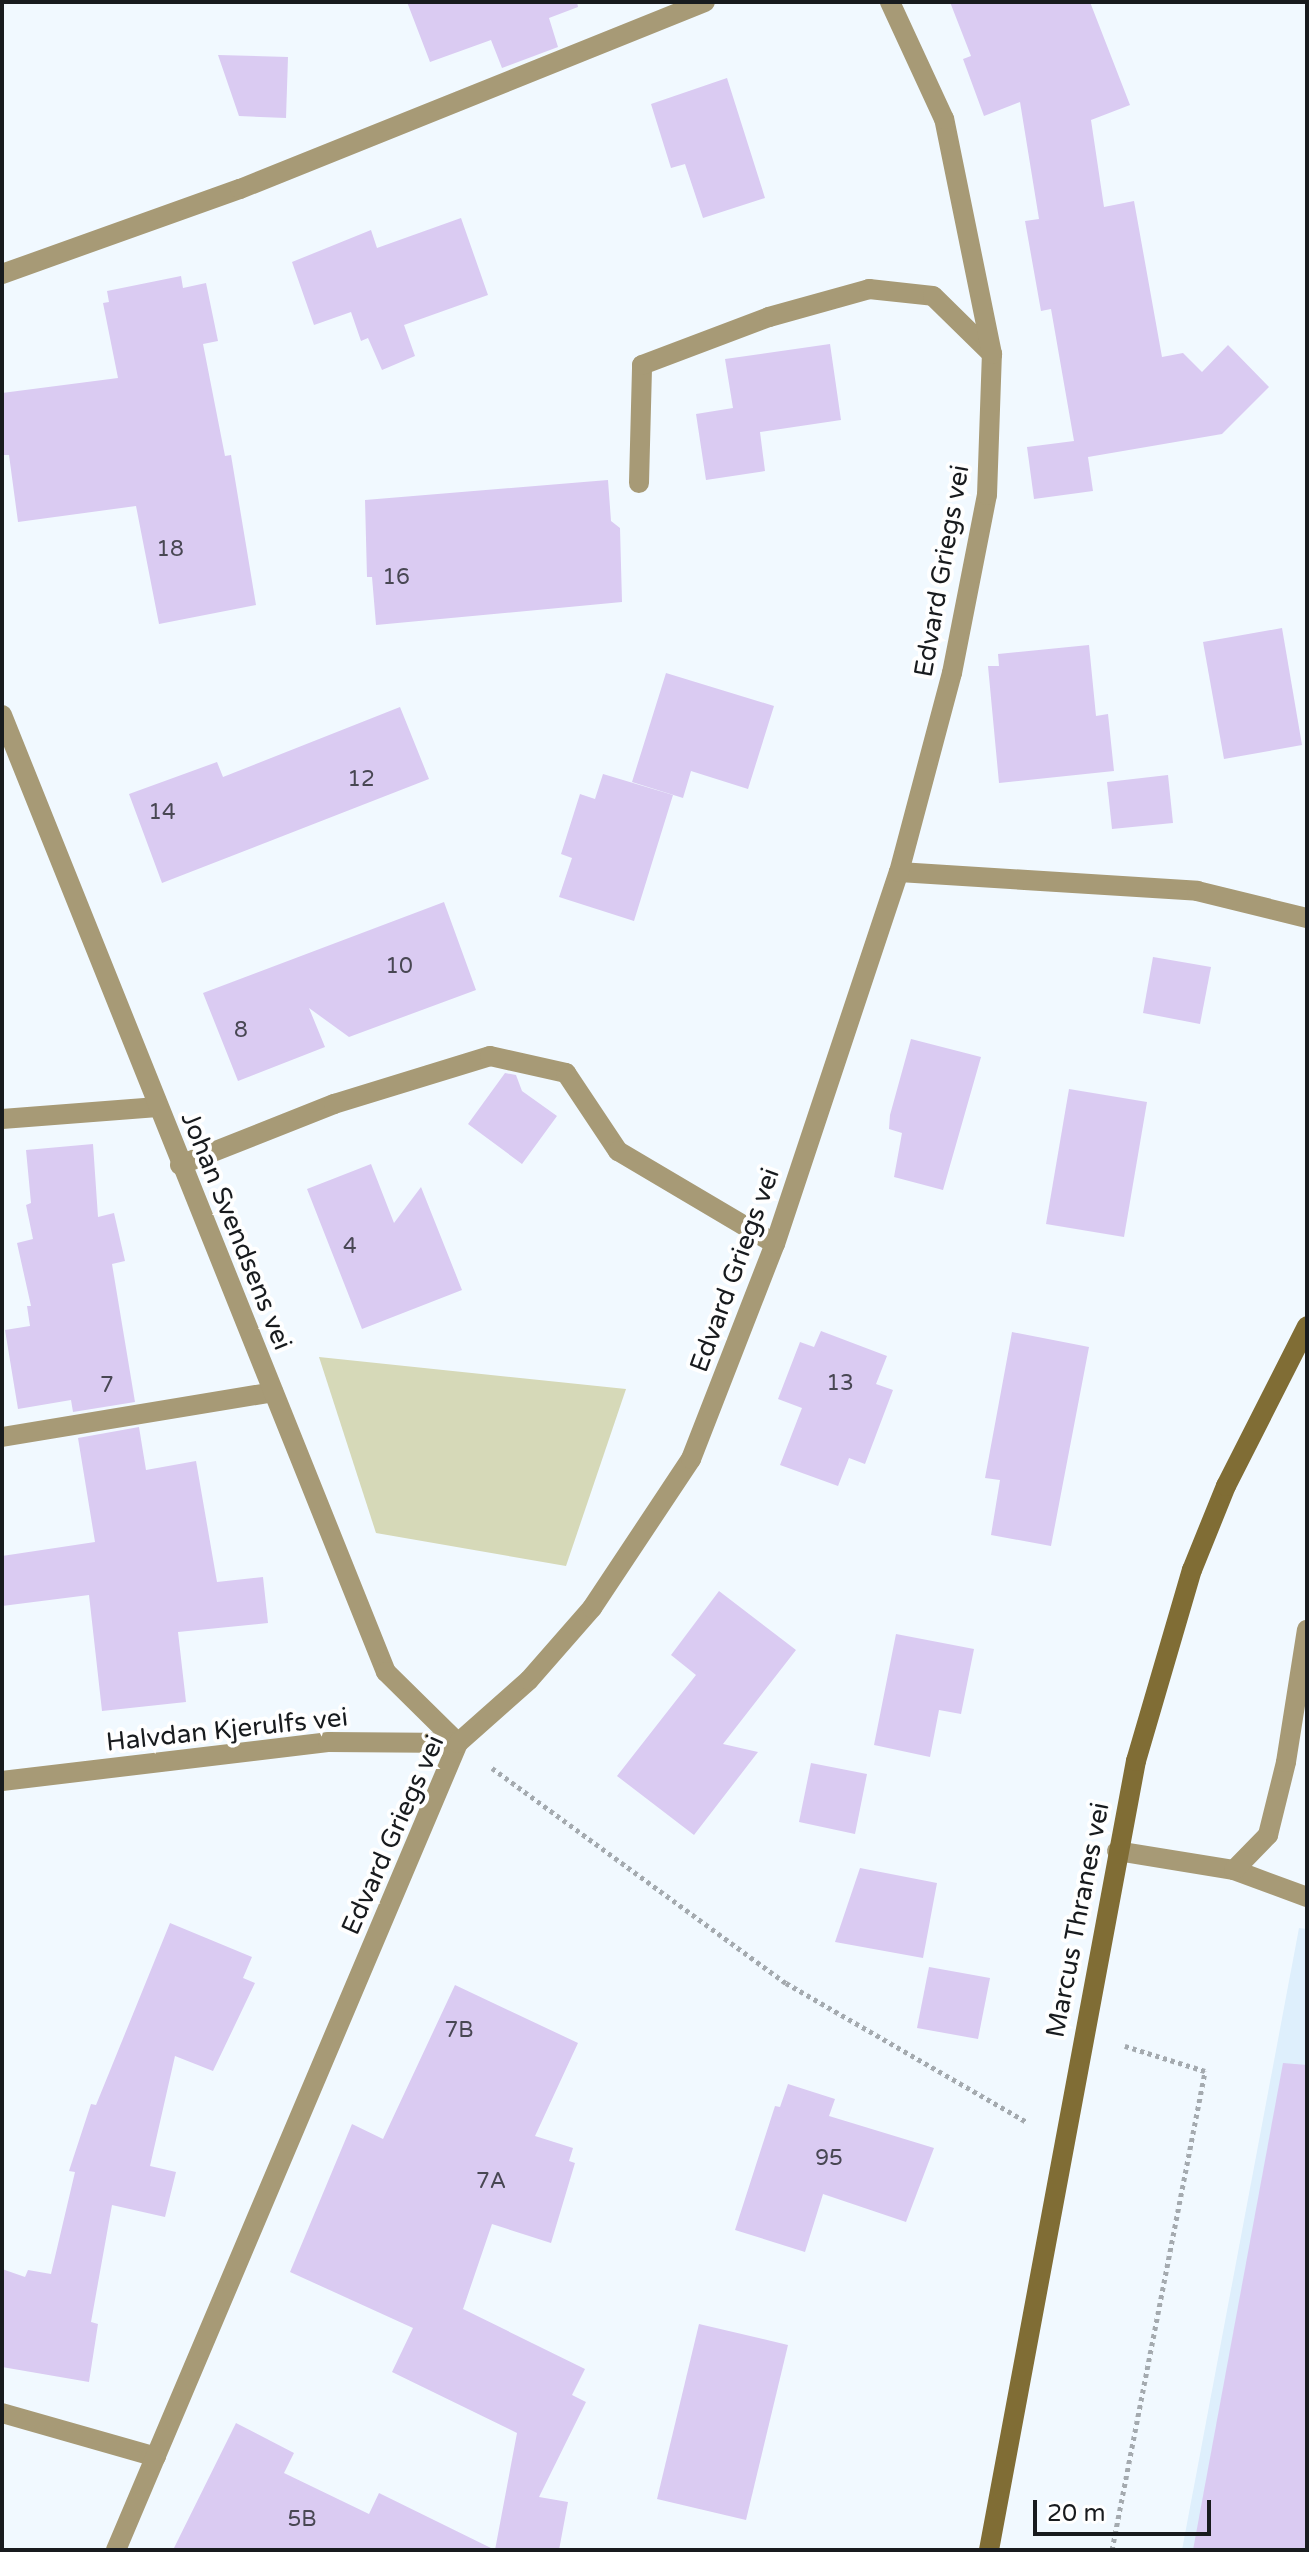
<!DOCTYPE html>
<html>
<head>
<meta charset="utf-8">
<style>
  body { margin:0 }
  #map { position:relative; width:1309px; height:2552px; overflow:hidden; background:#f1f9ff; font-family:"Varela Round",sans-serif }
  div>[style] { position:absolute }
  [style*='--x'] { left:calc(var(--x)*1px); top:calc(var(--y)*1px); width:calc(var(--w)*1px); rotate:calc(var(--a)*1deg) }
  .built>* { inset:0; background:#deeffc }
  .green>* { inset:0; background:#d6d9b8 }
  .building>* { inset:0; background:#dacbf2 }
  .path>* { height:5px; margin-top:-2.5px; transform-origin:0; background:repeating-linear-gradient(90deg,#a4aaaf 0 4px,transparent 0 8px) }
  .lane>* { height:20px; margin:-10px; padding:0 10px; transform-origin:10px; border-radius:10px; background:#a79a76 }
  .street>* { height:20px; margin:-10px; padding:0 10px; transform-origin:10px; border-radius:10px; background:#a79a76 }
  .secondary>* { height:20px; margin:-10px; padding:0 10px; transform-origin:10px; border-radius:10px; background:#806d35 }
  span { translate:-50% -50%; white-space:nowrap; text-align:center; line-height:1.15; -webkit-text-stroke:8px #fff; paint-order:stroke }
  .number-label { font-size:22px; color:#484753 }
  .number-label span { -webkit-text-stroke-width:0 }
  .street-label { font-size:26px; color:#181b1e }
  .frame { position:absolute; inset:0; border:4px solid #181b1e; pointer-events:none }
  .scale { position:absolute; left:1033px; top:2500px; width:178px; height:36px; box-sizing:border-box; border:4px solid #181b1e; border-top:0; padding-left:10px; font-size:24px; line-height:28px; white-space:nowrap; color:#181b1e; -webkit-text-stroke:6px #fff; paint-order:stroke }
</style>
</head>
<body>
<div id="map">
  <div class="built">
    <i style="clip-path:polygon(1299px 1928px,1307px 1929px,1307px 2550px,1182px 2550px)"></i>
  </div>
  <div class="green">
    <i style="clip-path:polygon(319px 1357px,626px 1389px,566px 1566px,376px 1533px)"></i>
  </div>
  <div class="building">
    <i style="clip-path:polygon(407px 2px,577px 2px,578px 7px,549px 18px,558px 47px,502px 68px,491px 40px,430px 62px)"></i>
    <i style="clip-path:polygon(950px 2px,1090px 2px,1130px 105px,1091px 120px,1104px 207px,1134px 201px,1162px 357px,1183px 353px,1202px 372px,1228px 345px,1269px 387px,1222px 434px,1088px 457px,1093px 491px,1034px 499px,1027px 447px,1074px 441px,1051px 309px,1041px 311px,1025px 221px,1039px 219px,1020px 102px,984px 116px,963px 59px,971px 56px)"></i>
    <i style="clip-path:polygon(218px 55px,288px 57px,286px 118px,239px 116px)"></i>
    <i style="clip-path:polygon(727px 78px,765px 198px,703px 218px,685px 164px,671px 168px,651px 104px)"></i>
    <i style="clip-path:polygon(461px 218px,488px 295px,404px 325px,415px 356px,382px 370px,368px 338px,361px 341px,351px 312px,314px 325px,292px 262px,371px 230px,377px 248px)"></i>
    <i style="clip-path:polygon(181px 276px,183px 288px,206px 283px,218px 341px,203px 344px,225px 456px,231px 455px,256px 605px,159px 624px,136px 506px,18px 522px,9px 455px,2px 455px,2px 393px,118px 378px,103px 303px,109px 302px,107px 291px)"></i>
    <i style="clip-path:polygon(830px 344px,841px 420px,760px 432px,765px 471px,706px 480px,696px 414px,733px 408px,725px 359px)"></i>
    <i style="clip-path:polygon(608px 480px,611px 521px,620px 528px,622px 602px,376px 625px,372px 577px,367px 577px,365px 500px)"></i>
    <i style="clip-path:polygon(1282px 628px,1302px 745px,1224px 759px,1203px 642px)"></i>
    <i style="clip-path:polygon(1089px 645px,1096px 716px,1108px 714px,1114px 771px,999px 783px,988px 666px,999px 666px,998px 654px)"></i>
    <i style="clip-path:polygon(666px 673px,774px 706px,748px 789px,691px 771px,683px 798px,632px 782px)"></i>
    <i style="clip-path:polygon(400px 707px,429px 779px,162px 883px,129px 794px,217px 762px,223px 777px)"></i>
    <i style="clip-path:polygon(603px 774px,673px 795px,634px 921px,559px 897px,572px 858px,561px 854px,580px 794px,595px 799px)"></i>
    <i style="clip-path:polygon(1168px 775px,1173px 823px,1112px 829px,1107px 782px)"></i>
    <i style="clip-path:polygon(444px 902px,476px 990px,349px 1037px,309px 1008px,325px 1047px,238px 1081px,203px 993px)"></i>
    <i style="clip-path:polygon(1153px 957px,1211px 967px,1200px 1024px,1143px 1013px)"></i>
    <i style="clip-path:polygon(911px 1039px,981px 1057px,943px 1190px,894px 1177px,902px 1133px,889px 1129px,890px 1115px)"></i>
    <i style="clip-path:polygon(505px 1073px,516px 1075px,522px 1091px,557px 1116px,522px 1164px,468px 1124px)"></i>
    <i style="clip-path:polygon(1069px 1089px,1147px 1102px,1124px 1237px,1046px 1224px)"></i>
    <i style="clip-path:polygon(93px 1144px,98px 1217px,114px 1213px,125px 1261px,112px 1264px,135px 1402px,73px 1412px,71px 1400px,18px 1409px,5px 1330px,30px 1326px,27px 1306px,31px 1306px,17px 1243px,33px 1239px,26px 1205px,31px 1203px,26px 1150px)"></i>
    <i style="clip-path:polygon(371px 1164px,394px 1223px,421px 1187px,462px 1290px,362px 1329px,307px 1189px)"></i>
    <i style="clip-path:polygon(821px 1331px,887px 1356px,876px 1384px,893px 1390px,865px 1464px,849px 1458px,838px 1486px,780px 1465px,802px 1408px,778px 1399px,800px 1342px,814px 1347px)"></i>
    <i style="clip-path:polygon(1012px 1332px,1089px 1347px,1051px 1546px,991px 1535px,1000px 1480px,985px 1478px)"></i>
    <i style="clip-path:polygon(139px 1427px,146px 1470px,196px 1461px,217px 1582px,263px 1577px,268px 1623px,178px 1632px,186px 1702px,102px 1711px,89px 1595px,2px 1606px,2px 1556px,95px 1542px,78px 1438px)"></i>
    <i style="clip-path:polygon(719px 1591px,796px 1650px,723px 1744px,758px 1752px,694px 1835px,617px 1776px,696px 1675px,671px 1655px)"></i>
    <i style="clip-path:polygon(896px 1634px,974px 1649px,961px 1714px,939px 1710px,930px 1757px,874px 1745px)"></i>
    <i style="clip-path:polygon(811px 1763px,867px 1774px,855px 1834px,799px 1822px)"></i>
    <i style="clip-path:polygon(860px 1868px,937px 1883px,923px 1958px,835px 1942px)"></i>
    <i style="clip-path:polygon(170px 1923px,252px 1957px,243px 1978px,255px 1983px,213px 2071px,175px 2056px,150px 2166px,176px 2172px,165px 2217px,112px 2205px,91px 2322px,98px 2324px,89px 2382px,2px 2367px,2px 2269px,25px 2277px,28px 2270px,51px 2274px,75px 2172px,69px 2171px,91px 2104px,96px 2105px)"></i>
    <i style="clip-path:polygon(929px 1967px,990px 1978px,978px 2039px,917px 2028px)"></i>
    <i style="clip-path:polygon(455px 1985px,578px 2043px,535px 2136px,573px 2148px,569px 2161px,575px 2163px,551px 2243px,492px 2224px,463px 2309px,585px 2369px,572px 2395px,586px 2402px,539px 2497px,568px 2502px,559px 2550px,173px 2550px,236px 2423px,294px 2453px,284px 2473px,369px 2514px,379px 2493px,495px 2550px,517px 2433px,392px 2372px,413px 2328px,290px 2272px,352px 2124px,383px 2139px)"></i>
    <i style="clip-path:polygon(1283px 2063px,1307px 2065px,1307px 2550px,1193px 2550px)"></i>
    <i style="clip-path:polygon(788px 2084px,835px 2099px,829px 2116px,934px 2148px,906px 2222px,823px 2194px,805px 2252px,735px 2230px,775px 2106px,780px 2107px)"></i>
    <i style="clip-path:polygon(699px 2324px,788px 2345px,746px 2520px,657px 2499px)"></i>
  </div>
  <div class="path">
    <i style="--x:492;--y:1768;--w:364;--a:36.2"></i>
    <i style="--x:786;--y:1983;--w:278;--a:30"></i>
    <i style="--x:1112;--y:2550;--w:488;--a:-79"></i>
    <i style="--x:1205;--y:2071;--w:84;--a:-162.6"></i>
  </div>
  <div class="lane">
    <i style="--x:2;--y:274;--w:253;--a:-19.7"></i>
    <i style="--x:240;--y:189;--w:501;--a:-21.91"></i>
    <i style="--x:639;--y:483;--w:118;--a:-88.5"></i>
    <i style="--x:642;--y:365;--w:136;--a:-20.7"></i>
    <i style="--x:769;--y:317;--w:104;--a:-15.6"></i>
    <i style="--x:869;--y:289;--w:64;--a:6.2"></i>
    <i style="--x:933;--y:296;--w:83;--a:44.5"></i>
    <i style="--x:2;--y:1119;--w:156;--a:-4.4"></i>
    <i style="--x:180;--y:1165;--w:166;--a:-21.6"></i>
    <i style="--x:334;--y:1104;--w:163;--a:-17.1"></i>
    <i style="--x:490;--y:1056;--w:78;--a:12.6"></i>
    <i style="--x:566;--y:1073;--w:94;--a:56.3"></i>
    <i style="--x:618;--y:1151;--w:182;--a:30.6"></i>
    <i style="--x:2;--y:1437;--w:275;--a:-9.4"></i>
    <i style="--x:1117;--y:1851;--w:119;--a:9.2"></i>
    <i style="--x:1234;--y:1870;--w:78;--a:20.3"></i>
    <i style="--x:1234;--y:1870;--w:49;--a:-45.8"></i>
    <i style="--x:1268;--y:1835;--w:75;--a:-76.1"></i>
    <i style="--x:1286;--y:1762;--w:134;--a:-81"></i>
    <i style="--x:2;--y:2413;--w:160;--a:15.9"></i>
  </div>
  <div class="street">
    <i style="--x:2;--y:715;--w:1031;--a:68.14"></i>
    <i style="--x:386;--y:1672;--w:101;--a:44.6"></i>
    <i style="--x:899;--y:872;--w:299;--a:3.6"></i>
    <i style="--x:1197;--y:891;--w:113;--a:13.8"></i>
    <i style="--x:2;--y:1781;--w:328;--a:-6.8"></i>
    <i style="--x:328;--y:1742;--w:130;--a:0.4"></i>
    <i style="--x:116;--y:2550;--w:876;--a:-67.03"></i>
    <i style="--x:458;--y:1743;--w:95;--a:-41.6"></i>
    <i style="--x:529;--y:1680;--w:96;--a:-48.8"></i>
    <i style="--x:592;--y:1608;--w:179;--a:-56.4"></i>
    <i style="--x:691;--y:1459;--w:231;--a:-68.7"></i>
    <i style="--x:775;--y:1244;--w:392;--a:-71.6"></i>
    <i style="--x:899;--y:872;--w:206;--a:-75.1"></i>
    <i style="--x:952;--y:673;--w:181;--a:-78.9"></i>
    <i style="--x:987;--y:495;--w:141;--a:-88"></i>
    <i style="--x:992;--y:354;--w:240;--a:-101.5"></i>
    <i style="--x:944;--y:119;--w:129;--a:-114.8"></i>
  </div>
  <div class="secondary">
    <i style="--x:989;--y:2550;--w:803;--a:-79.45"></i>
    <i style="--x:1136;--y:1761;--w:199;--a:-73.7"></i>
    <i style="--x:1192;--y:1570;--w:91;--a:-68"></i>
    <i style="--x:1226;--y:1486;--w:179;--a:-63.1"></i>
  </div>
  <div class="number-label">
    <span style="left:170px;top:550px">18</span>
    <span style="left:396px;top:578px">16</span>
    <span style="left:361px;top:780px">12</span>
    <span style="left:162px;top:813px">14</span>
    <span style="left:399px;top:967px">10</span>
    <span style="left:241px;top:1031px">8</span>
    <span style="left:350px;top:1247px">4</span>
    <span style="left:840px;top:1384px">13</span>
    <span style="left:107px;top:1386px">7</span>
    <span style="left:459px;top:2031px">7B</span>
    <span style="left:829px;top:2159px">95</span>
    <span style="left:491px;top:2182px">7A</span>
    <span style="left:302px;top:2520px">5B</span>
  </div>
  <div class="street-label">
    <span style="left:942px;top:571px;rotate:-80deg">Edvard Griegs vei</span>
    <span style="left:236px;top:1231px;rotate:68deg">Johan Svendsens vei</span>
    <span style="left:735px;top:1270px;rotate:-70deg">Edvard Griegs vei</span>
    <span style="left:227px;top:1730px;rotate:-6deg">Halvdan Kjerulfs vei</span>
    <span style="left:393px;top:1835px;rotate:-66deg">Edvard Griegs vei</span>
    <span style="left:1078px;top:1920px;rotate:-79deg">Marcus Thranes vei</span>
  </div>
  <div class="frame"></div>
  <div class="scale">20 m</div>
</div>
</body>
</html>
